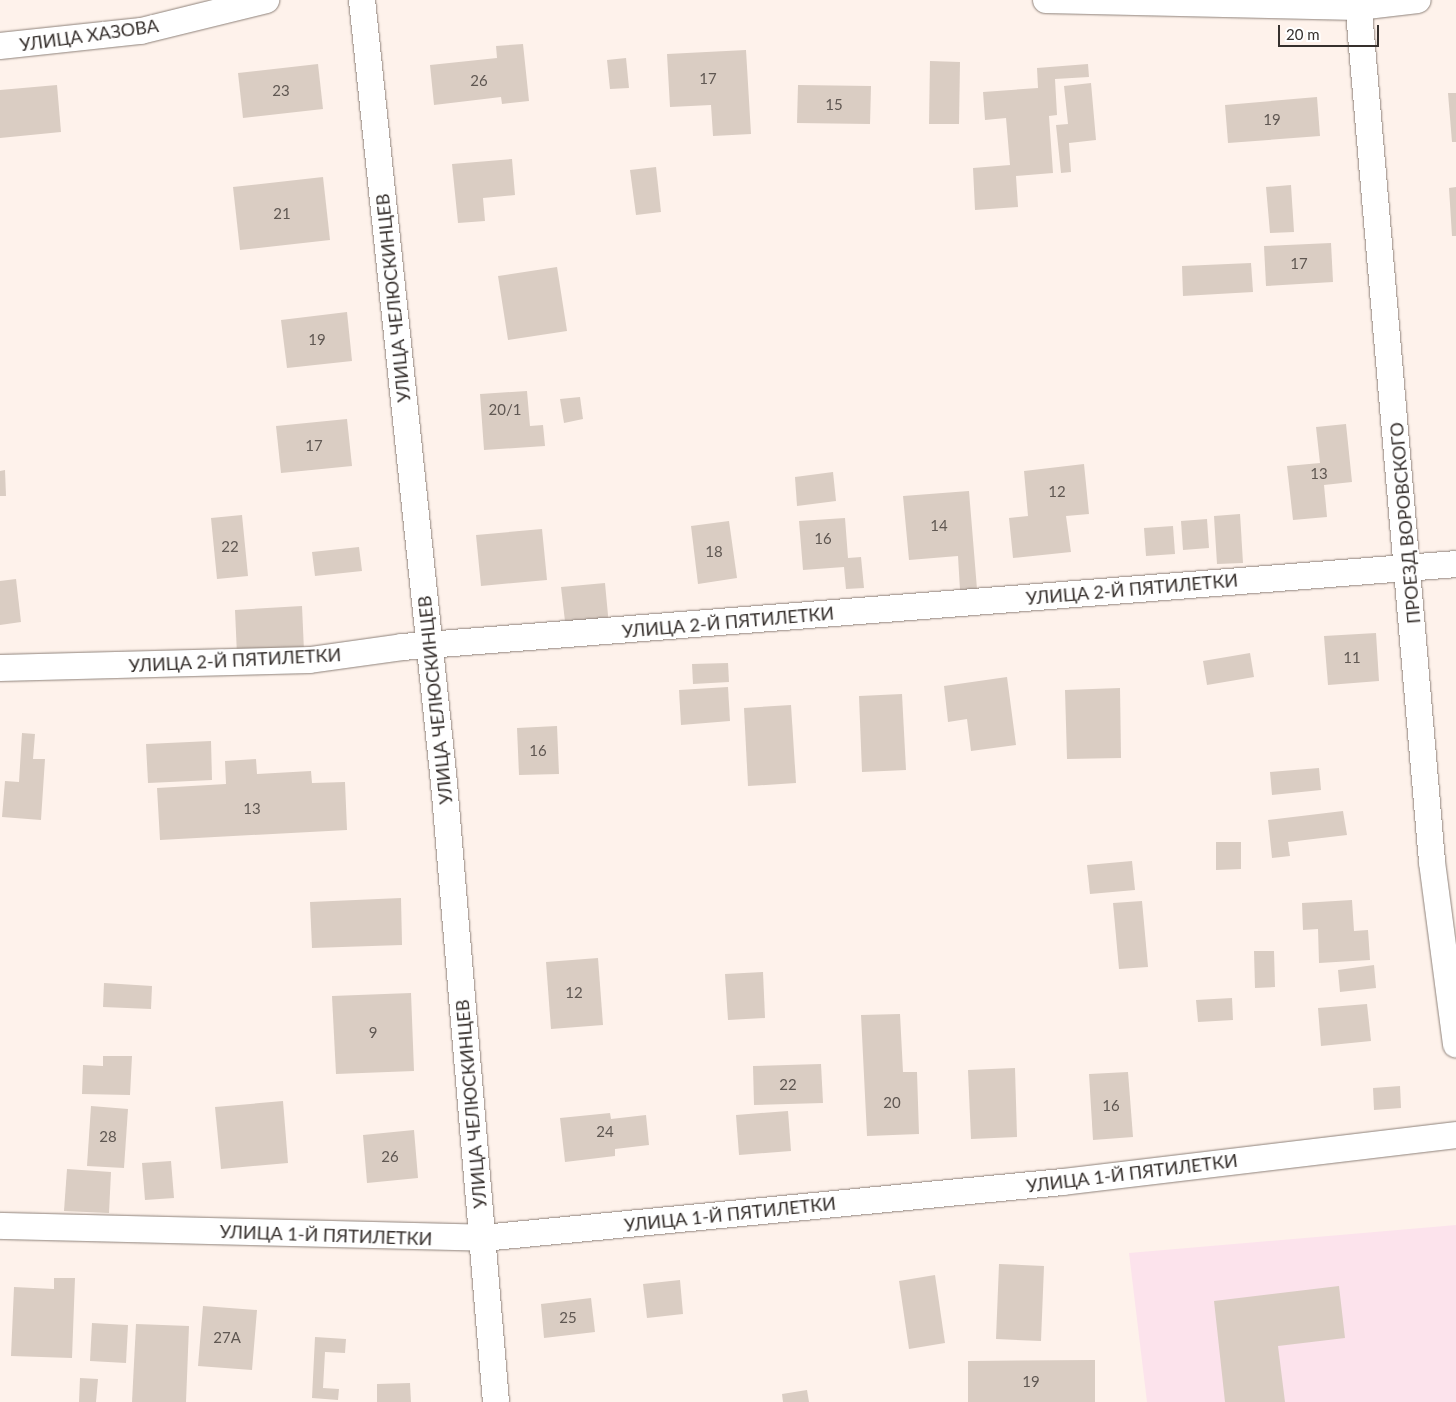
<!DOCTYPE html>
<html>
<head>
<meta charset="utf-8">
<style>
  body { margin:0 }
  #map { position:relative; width:1456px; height:1402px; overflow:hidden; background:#fef2eb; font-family:Lato,sans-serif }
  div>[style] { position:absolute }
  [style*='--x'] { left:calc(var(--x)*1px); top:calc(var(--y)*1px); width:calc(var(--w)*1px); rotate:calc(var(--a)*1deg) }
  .industrial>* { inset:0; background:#fce3ec }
  .building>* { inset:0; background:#dacdc3 }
  .roads { filter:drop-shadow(0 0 1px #8e827a) drop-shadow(0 0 1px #8e827a) }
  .street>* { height:26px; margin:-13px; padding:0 13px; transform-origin:13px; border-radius:13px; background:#fff }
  span { translate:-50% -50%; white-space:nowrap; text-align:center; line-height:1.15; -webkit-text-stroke:4px #fff; paint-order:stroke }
  .number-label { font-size:15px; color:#5f5752 }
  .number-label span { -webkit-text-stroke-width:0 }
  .street-label { font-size:18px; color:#36302d }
  .scale { position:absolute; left:1278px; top:25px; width:101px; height:22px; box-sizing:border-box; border:2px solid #36302d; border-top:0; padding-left:6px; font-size:15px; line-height:18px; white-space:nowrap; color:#36302d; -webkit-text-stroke:4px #fff; paint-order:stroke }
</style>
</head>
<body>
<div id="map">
  <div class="industrial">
    <i style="clip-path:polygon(1456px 1225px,1456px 1402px,1147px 1402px,1129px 1253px)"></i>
  </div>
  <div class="building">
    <i style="clip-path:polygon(523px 44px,529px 101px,502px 104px,501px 97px,434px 105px,430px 65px,497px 58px,496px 46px)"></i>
    <i style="clip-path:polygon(746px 50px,751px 134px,713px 136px,711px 105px,670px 107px,667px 54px)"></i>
    <i style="clip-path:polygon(626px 58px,629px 88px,610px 89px,607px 60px)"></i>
    <i style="clip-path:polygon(930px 61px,960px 62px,959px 124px,929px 124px)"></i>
    <i style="clip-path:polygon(318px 64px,323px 109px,243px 118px,238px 73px)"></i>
    <i style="clip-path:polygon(1088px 64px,1089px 77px,1055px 79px,1057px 115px,1049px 116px,1053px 173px,1016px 176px,1018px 207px,975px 210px,973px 168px,1010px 165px,1006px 118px,985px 120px,983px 92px,1038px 88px,1037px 68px)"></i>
    <i style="clip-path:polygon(1091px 83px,1096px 140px,1069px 143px,1071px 172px,1061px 173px,1056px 125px,1068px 124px,1064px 86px)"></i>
    <i style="clip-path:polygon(57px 85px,61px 132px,0 138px,0 90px)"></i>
    <i style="clip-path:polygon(798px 85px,871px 86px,870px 124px,797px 123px)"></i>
    <i style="clip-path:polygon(1448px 93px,1456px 93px,1456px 142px,1452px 142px)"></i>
    <i style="clip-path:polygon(1317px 97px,1320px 136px,1228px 143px,1225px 105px)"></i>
    <i style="clip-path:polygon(512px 159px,515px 195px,483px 198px,485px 221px,458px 223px,452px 164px)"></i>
    <i style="clip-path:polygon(656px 167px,661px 212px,636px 215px,630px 170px)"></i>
    <i style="clip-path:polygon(323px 177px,330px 240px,240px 250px,233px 187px)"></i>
    <i style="clip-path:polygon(1291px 185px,1294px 232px,1270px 233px,1266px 187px)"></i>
    <i style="clip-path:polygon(1456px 187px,1456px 236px,1452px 236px,1449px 188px)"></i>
    <i style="clip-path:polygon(1331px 243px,1333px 282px,1266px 286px,1264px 246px)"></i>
    <i style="clip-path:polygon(1251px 263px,1253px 292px,1183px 296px,1182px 266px)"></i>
    <i style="clip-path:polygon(557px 267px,567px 331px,508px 340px,498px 276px)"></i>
    <i style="clip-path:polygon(347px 312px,352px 361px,287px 368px,281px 320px)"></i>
    <i style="clip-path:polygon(527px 391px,530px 426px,543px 425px,545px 446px,484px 450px,480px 394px)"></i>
    <i style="clip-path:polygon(580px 397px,583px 419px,564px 423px,560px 399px)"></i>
    <i style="clip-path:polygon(347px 419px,352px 466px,281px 473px,276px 426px)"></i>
    <i style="clip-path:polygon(1346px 424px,1352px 482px,1324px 485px,1327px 517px,1293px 520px,1287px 466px,1320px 463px,1316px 427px)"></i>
    <i style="clip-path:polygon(1084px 464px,1089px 514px,1066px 516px,1071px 552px,1013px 558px,1009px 518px,1028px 516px,1024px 471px)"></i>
    <i style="clip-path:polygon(5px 470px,6px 496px,0 496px,0 471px)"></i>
    <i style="clip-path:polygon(833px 472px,836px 501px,797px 506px,795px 477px)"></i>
    <i style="clip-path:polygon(969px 491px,977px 589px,960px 590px,958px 556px,909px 560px,903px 496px)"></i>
    <i style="clip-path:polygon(1240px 514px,1243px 563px,1217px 564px,1214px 516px)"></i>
    <i style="clip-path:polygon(242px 515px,248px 576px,217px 579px,211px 518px)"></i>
    <i style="clip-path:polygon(845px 518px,848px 558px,861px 557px,864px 588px,846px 589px,844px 567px,803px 570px,799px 521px)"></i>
    <i style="clip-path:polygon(1207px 519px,1209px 548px,1183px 550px,1181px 521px)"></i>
    <i style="clip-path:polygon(729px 521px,737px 578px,698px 584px,691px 526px)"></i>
    <i style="clip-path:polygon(1173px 526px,1175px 554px,1146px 556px,1144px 528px)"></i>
    <i style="clip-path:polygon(542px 529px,547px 580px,481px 586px,476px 535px)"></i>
    <i style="clip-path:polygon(359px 547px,362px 571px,315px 576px,312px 552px)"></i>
    <i style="clip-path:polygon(16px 579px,21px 622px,0 625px,0 581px)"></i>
    <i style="clip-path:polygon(605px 583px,609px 626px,566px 630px,561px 587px)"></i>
    <i style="clip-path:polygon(302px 606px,304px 651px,237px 655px,235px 610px)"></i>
    <i style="clip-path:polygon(1376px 633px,1379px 681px,1328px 685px,1324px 636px)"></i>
    <i style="clip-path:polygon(1250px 653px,1254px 677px,1207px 685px,1203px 661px)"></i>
    <i style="clip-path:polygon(728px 663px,729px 682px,693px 684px,692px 664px)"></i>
    <i style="clip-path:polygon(1007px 677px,1016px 745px,971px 751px,967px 719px,948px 722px,944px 686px)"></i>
    <i style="clip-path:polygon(728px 687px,730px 721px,681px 725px,679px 690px)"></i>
    <i style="clip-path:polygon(1120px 688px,1121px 758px,1067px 759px,1065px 690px)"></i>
    <i style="clip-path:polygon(902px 694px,906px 770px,862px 772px,859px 696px)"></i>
    <i style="clip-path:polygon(791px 705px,796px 783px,748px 786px,744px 708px)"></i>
    <i style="clip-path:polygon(557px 726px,559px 774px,519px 775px,517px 728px)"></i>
    <i style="clip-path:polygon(22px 733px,35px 734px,33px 759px,45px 759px,41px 820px,2px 817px,5px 781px,19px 782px)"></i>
    <i style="clip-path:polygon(211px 741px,212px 780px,148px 783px,146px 744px)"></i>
    <i style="clip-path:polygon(256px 759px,257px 774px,311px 771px,312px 783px,345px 782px,347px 830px,160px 840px,157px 788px,226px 784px,225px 761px)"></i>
    <i style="clip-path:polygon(1319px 768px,1321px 790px,1272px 795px,1270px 772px)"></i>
    <i style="clip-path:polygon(1343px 811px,1347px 835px,1288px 842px,1290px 856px,1272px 858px,1268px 820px)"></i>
    <i style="clip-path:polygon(1216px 842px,1241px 842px,1241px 869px,1216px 870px)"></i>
    <i style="clip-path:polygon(1132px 861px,1135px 890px,1090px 894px,1087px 865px)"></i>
    <i style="clip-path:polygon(401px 898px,402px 945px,312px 948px,310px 902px)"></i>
    <i style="clip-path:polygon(1352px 900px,1354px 931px,1368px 930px,1370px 960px,1319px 963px,1318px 929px,1303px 930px,1302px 903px)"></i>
    <i style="clip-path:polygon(1142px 901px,1148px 967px,1119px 969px,1113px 903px)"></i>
    <i style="clip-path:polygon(1254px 951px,1274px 951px,1275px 987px,1255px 988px)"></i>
    <i style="clip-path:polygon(598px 958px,603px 1025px,551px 1029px,546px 962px)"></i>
    <i style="clip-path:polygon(1374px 965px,1376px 988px,1340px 992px,1338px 970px)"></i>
    <i style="clip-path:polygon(763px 972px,765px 1018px,728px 1020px,725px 974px)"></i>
    <i style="clip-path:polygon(104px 983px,152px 986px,151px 1009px,103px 1007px)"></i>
    <i style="clip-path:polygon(411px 993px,414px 1071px,336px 1074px,332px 996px)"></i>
    <i style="clip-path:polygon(1232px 998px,1233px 1020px,1198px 1022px,1196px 1000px)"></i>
    <i style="clip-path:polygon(1367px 1004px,1371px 1041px,1321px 1046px,1318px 1008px)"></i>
    <i style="clip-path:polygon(900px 1014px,903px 1072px,917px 1072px,919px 1134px,867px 1136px,861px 1015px)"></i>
    <i style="clip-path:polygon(103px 1056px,132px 1056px,130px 1095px,82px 1094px,83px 1065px,103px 1066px)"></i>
    <i style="clip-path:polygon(821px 1064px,823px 1103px,754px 1105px,753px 1066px)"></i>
    <i style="clip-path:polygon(1015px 1068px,1017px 1137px,971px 1139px,968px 1070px)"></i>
    <i style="clip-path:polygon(1128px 1072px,1133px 1137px,1093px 1140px,1089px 1074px)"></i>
    <i style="clip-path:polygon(1400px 1086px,1401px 1108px,1374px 1110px,1373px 1088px)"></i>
    <i style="clip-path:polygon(283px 1101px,288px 1163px,221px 1169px,215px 1107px)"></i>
    <i style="clip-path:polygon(91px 1106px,128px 1109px,124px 1168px,87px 1166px)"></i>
    <i style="clip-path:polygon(788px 1111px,791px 1151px,739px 1155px,736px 1115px)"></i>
    <i style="clip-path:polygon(610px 1113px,611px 1119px,646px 1115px,649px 1145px,615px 1149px,615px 1156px,565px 1162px,560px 1118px)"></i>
    <i style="clip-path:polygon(414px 1130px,418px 1178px,367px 1183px,363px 1135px)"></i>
    <i style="clip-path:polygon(171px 1161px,174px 1198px,145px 1200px,142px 1163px)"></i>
    <i style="clip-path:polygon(67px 1169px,111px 1172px,109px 1213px,64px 1211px)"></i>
    <i style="clip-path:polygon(999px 1264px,1044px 1266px,1041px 1341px,996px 1339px)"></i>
    <i style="clip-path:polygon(935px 1275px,945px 1343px,909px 1349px,899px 1281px)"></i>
    <i style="clip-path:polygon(54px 1278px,75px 1278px,72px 1358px,11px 1356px,14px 1287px,54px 1289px)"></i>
    <i style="clip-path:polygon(680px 1280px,683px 1314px,647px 1318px,643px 1284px)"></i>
    <i style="clip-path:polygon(1339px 1286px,1345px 1338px,1278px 1346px,1285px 1402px,1225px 1402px,1214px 1301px)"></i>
    <i style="clip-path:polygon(591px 1298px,595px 1332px,544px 1338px,541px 1304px)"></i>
    <i style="clip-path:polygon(203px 1306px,257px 1310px,252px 1370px,198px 1366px)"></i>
    <i style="clip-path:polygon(92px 1323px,128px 1325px,126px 1363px,90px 1361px)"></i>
    <i style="clip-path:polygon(136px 1324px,189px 1326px,186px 1402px,132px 1402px)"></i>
    <i style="clip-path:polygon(315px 1337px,346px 1339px,345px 1353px,325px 1352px,323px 1388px,339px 1389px,338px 1400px,312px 1398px)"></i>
    <i style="clip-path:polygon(1095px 1360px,1095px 1402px,968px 1402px,968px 1361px)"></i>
    <i style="clip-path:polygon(80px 1378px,98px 1379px,96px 1402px,79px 1402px)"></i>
    <i style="clip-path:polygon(410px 1383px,411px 1402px,377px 1402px,377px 1384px)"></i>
    <i style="clip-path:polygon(807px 1390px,809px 1402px,783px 1402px,782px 1394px)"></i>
  </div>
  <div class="roads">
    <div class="street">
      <i style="--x:362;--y:0;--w:787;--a:84.02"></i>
      <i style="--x:444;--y:783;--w:621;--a:85.2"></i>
      <i style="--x:1046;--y:0;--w:312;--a:1.3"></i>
      <i style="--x:1358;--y:7;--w:60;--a:-6.7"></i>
      <i style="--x:1358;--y:0;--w:865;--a:85.09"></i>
      <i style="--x:1432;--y:862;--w:184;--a:82.5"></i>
      <i style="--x:0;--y:46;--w:142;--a:-6.1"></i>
      <i style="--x:141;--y:31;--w:129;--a:-13.9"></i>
      <i style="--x:0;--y:668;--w:310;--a:-1.5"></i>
      <i style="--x:310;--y:660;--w:93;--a:-8"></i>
      <i style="--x:402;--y:647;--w:1057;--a:-4.5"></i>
      <i style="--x:0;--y:1226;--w:483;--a:1.4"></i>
      <i style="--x:483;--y:1238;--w:582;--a:-5.52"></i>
      <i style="--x:1062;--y:1182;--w:397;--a:-6.8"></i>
    </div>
  </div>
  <div class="number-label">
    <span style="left:708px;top:79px">17</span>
    <span style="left:479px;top:81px">26</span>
    <span style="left:281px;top:91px">23</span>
    <span style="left:834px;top:105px">15</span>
    <span style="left:1272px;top:120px">19</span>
    <span style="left:282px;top:214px">21</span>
    <span style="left:1299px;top:264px">17</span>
    <span style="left:317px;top:340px">19</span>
    <span style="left:505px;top:410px">20/1</span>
    <span style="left:314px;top:446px">17</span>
    <span style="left:1319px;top:474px">13</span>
    <span style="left:1057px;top:492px">12</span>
    <span style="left:939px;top:526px">14</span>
    <span style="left:823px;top:539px">16</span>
    <span style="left:230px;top:547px">22</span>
    <span style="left:714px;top:552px">18</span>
    <span style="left:1352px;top:658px">11</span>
    <span style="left:538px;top:751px">16</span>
    <span style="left:252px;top:809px">13</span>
    <span style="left:574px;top:993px">12</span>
    <span style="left:373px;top:1033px">9</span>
    <span style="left:788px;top:1085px">22</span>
    <span style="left:892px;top:1103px">20</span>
    <span style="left:1111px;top:1106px">16</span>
    <span style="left:605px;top:1132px">24</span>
    <span style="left:108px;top:1137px">28</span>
    <span style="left:390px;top:1157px">26</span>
    <span style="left:568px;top:1318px">25</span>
    <span style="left:227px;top:1338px">27А</span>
    <span style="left:1031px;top:1382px">19</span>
  </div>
  <div class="street-label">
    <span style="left:89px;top:35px;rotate:-8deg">УЛИЦА ХАЗОВА</span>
    <span style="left:393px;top:298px;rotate:-96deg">УЛИЦА ЧЕЛЮСКИНЦЕВ</span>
    <span style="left:1405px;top:523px;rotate:-95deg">ПРОЕЗД ВОРОВСКОГО</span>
    <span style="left:1132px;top:589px;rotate:-5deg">УЛИЦА 2-Й ПЯТИЛЕТКИ</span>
    <span style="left:728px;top:622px;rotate:-5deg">УЛИЦА 2-Й ПЯТИЛЕТКИ</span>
    <span style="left:235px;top:660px;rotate:-3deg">УЛИЦА 2-Й ПЯТИЛЕТКИ</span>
    <span style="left:435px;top:700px;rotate:-96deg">УЛИЦА ЧЕЛЮСКИНЦЕВ</span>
    <span style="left:471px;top:1104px;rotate:-95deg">УЛИЦА ЧЕЛЮСКИНЦЕВ</span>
    <span style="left:1132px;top:1173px;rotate:-7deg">УЛИЦА 1-Й ПЯТИЛЕТКИ</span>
    <span style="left:730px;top:1214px;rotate:-6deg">УЛИЦА 1-Й ПЯТИЛЕТКИ</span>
    <span style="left:326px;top:1235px;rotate:2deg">УЛИЦА 1-Й ПЯТИЛЕТКИ</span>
  </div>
  <div class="scale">20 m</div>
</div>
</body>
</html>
